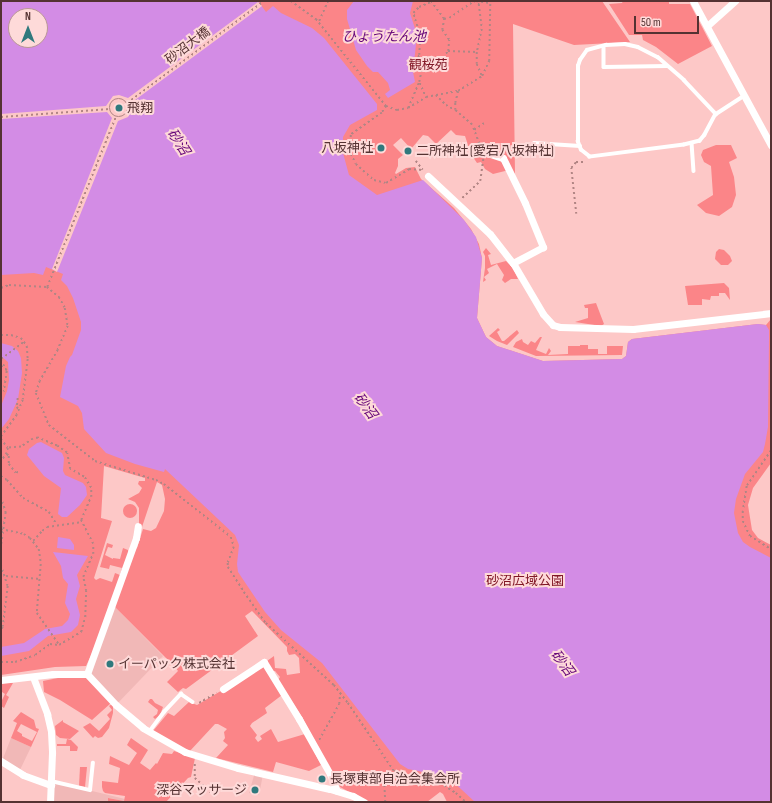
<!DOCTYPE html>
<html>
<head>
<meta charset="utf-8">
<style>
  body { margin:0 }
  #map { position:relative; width:772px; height:803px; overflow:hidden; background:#fdc8c7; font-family:"Sofia Sans Condensed","Noto Sans JP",sans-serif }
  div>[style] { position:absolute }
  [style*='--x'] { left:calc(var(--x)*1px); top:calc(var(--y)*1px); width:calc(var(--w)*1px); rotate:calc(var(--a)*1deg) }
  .built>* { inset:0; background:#f1b8b7 }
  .green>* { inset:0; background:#fb8588 }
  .round { border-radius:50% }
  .water>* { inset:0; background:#d38ce5 }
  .pier>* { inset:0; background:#fdc8c7 }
  .path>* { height:1.5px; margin-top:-0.75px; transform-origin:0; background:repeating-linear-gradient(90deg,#b18584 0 2px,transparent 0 5px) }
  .path>.ring { margin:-0.75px; padding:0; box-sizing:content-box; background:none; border:1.5px solid #b18584; border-radius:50% }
  .lane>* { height:3.5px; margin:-1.75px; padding:0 1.75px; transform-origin:1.75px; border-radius:1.75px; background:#fff }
  .street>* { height:7px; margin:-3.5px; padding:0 3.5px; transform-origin:3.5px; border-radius:3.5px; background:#fff }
  .dots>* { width:11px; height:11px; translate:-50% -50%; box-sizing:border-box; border:2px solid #fedad9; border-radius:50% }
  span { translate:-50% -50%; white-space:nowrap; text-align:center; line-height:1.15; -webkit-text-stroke:4px #fedad9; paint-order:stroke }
  .street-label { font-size:13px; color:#543232 }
  .park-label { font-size:13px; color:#811726 }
  .poi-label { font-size:13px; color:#543232 }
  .left { translate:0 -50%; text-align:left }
  .right { translate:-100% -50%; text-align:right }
  .water-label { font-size:14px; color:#660679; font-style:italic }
  .frame { position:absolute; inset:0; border:2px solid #543232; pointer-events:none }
  .north { position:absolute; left:8px; top:8px; width:40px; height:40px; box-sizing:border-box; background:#fedad9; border:1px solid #ba9796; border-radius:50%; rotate:0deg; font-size:11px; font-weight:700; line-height:16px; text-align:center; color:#543232 }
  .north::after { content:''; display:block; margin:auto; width:14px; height:18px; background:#30797d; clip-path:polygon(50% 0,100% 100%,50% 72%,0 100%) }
  .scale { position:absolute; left:634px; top:16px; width:65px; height:18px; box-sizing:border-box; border:2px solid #543232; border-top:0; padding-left:5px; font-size:12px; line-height:14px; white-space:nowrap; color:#543232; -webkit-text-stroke:3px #fedad9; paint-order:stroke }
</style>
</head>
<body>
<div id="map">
  <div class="built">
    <i style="clip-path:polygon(114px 606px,163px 656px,116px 705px,88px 674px)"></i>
    <i style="clip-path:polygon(11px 738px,31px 747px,19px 772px,2px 761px)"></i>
    <i style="clip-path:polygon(255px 772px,263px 774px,259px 795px,249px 793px)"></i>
    <i style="clip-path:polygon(51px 781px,125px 799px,124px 801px,109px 798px,108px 802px,50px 802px)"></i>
  </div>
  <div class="green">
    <i style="clip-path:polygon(evenodd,1px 1px,602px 1px,630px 42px,574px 45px,513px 24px,515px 174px,509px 170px,493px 174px,485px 169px,481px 162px,477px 163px,471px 154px,465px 136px,456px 135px,451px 130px,436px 144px,428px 136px,423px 135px,411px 149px,401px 138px,393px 145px,403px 155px,398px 159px,398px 166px,395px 173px,396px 174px,406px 168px,415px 167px,421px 179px,454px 208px,471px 229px,479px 244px,482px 258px,477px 318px,486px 337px,497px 346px,543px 361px,622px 359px,626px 356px,628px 342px,632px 339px,758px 324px,766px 325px,771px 319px,771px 463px,753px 488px,748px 505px,752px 530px,758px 538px,771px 545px,771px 802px,447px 802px,443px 794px,440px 792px,427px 802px,368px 802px,340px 787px,302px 717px,278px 680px,280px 677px,275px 671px,272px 671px,267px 661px,274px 656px,275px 668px,286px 669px,287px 675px,300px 673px,299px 658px,295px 654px,289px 655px,287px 651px,287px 647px,252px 611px,245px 616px,258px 636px,186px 689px,183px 688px,178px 692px,167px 682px,178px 671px,176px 668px,114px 606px,86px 666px,55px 667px,1px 675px,1px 1px,16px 16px,40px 16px,40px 40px,16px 40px,16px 16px,1px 1px,104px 466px,145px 478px,145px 481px,139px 481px,138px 484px,142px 488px,139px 493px,128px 499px,135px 502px,139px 508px,139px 526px,142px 527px,157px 482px,162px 485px,165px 499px,164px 511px,156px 528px,151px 531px,143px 529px,137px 548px,128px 554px,128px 550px,123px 548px,120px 559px,113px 558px,113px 559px,105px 555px,108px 547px,112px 548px,113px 545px,107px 543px,100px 567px,109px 569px,110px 565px,122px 568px,120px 575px,115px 573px,112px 582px,100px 578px,96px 580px,94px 578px,112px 521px,101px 518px,104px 466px)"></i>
    <i style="clip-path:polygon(623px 1px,669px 1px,669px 4px,690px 4px,712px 46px,678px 64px,656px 47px,643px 40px,642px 35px,629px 35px,609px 4px,622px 3px)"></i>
    <i style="clip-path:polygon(716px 145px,731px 145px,737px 158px,729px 162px,734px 177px,736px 195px,732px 207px,719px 216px,706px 213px,697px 205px,713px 195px,711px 166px,704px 162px,701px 155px,703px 150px)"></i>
    <i style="clip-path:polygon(486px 248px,491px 254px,488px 255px,491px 265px,506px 261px,513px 268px,518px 279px,511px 279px,505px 283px,502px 280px,504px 275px,497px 264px,487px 269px,489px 273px,484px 277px,486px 280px,483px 282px,485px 268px,485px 256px,483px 252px)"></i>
    <i style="clip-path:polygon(719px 249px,724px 250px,730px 256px,732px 261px,728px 265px,721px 265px,715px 259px,716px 252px)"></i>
    <i style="clip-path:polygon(724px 283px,729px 288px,730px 300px,725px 293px,719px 293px,719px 296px,711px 296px,710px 300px,702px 299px,702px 305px,688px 305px,685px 286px)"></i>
    <i style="clip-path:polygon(596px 303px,604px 324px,601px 326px,575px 322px,588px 318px,588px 308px,585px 308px,584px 305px)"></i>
    <i style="clip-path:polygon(498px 328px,500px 330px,497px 332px,502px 341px,504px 341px,517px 330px,519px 333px,507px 345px,497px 341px,489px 336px)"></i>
    <i style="clip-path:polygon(540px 337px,542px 337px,536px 350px,546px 354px,549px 348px,551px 351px,548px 355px,568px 354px,568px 346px,580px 346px,580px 345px,588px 345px,588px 349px,598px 349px,598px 354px,607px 354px,607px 346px,623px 346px,622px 355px,536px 356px,513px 347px,516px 342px,522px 339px,523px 342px,528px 345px,531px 341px,535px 343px)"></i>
    <i class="round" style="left:123px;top:504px;width:14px;height:14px"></i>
    <i style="clip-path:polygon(263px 666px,282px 695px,265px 708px,267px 713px,252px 723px,250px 726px,257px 735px,255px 738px,258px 742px,262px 739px,260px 736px,271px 729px,278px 742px,305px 734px,321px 765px,309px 771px,276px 762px,273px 772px,216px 758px,228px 745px,223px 741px,225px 738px,224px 732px,227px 729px,218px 724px,215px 724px,189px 752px,153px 731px,168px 713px,174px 716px,189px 702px,197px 705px)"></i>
    <i style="clip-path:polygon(63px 677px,87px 678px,111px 703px,92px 720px,60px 700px,44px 692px,43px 681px)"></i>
    <i style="clip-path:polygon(1px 683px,13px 683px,6px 695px,9px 697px,4px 708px,1px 706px,1px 702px,5px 694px,2px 692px)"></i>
    <i style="clip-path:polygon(150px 699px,152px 699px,155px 703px,163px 707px,160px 715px,155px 719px,153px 717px,157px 714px,158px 710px,148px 702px)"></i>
    <i style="clip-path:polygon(112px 704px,113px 705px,113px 713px,109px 728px,102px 737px,98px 738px,95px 736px,93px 738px,83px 727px,90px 723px,99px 731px,110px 719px,107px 715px,112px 710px,109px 706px)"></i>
    <i style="clip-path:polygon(evenodd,21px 712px,34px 720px,36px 728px,39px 729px,31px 747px,11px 738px,17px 723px,13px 721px,21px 712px,21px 724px,37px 732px,32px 741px,22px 736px,22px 734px,17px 731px,21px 724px)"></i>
    <i style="clip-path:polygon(63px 720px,63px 722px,79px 731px,70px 739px,60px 738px,56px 735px,55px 726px)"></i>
    <i style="clip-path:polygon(131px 738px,148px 750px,140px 763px,150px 770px,156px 763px,157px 764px,163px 753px,172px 754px,174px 751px,195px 758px,191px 777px,188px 778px,166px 802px,108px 802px,108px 798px,124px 801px,125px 796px,105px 793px,103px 791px,102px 787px,102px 781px,118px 783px,120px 768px,109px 764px,110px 756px,129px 765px,137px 753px,127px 745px)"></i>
    <i style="clip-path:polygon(67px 739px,71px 740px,78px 747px,77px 751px,70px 751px,70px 746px,57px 746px,57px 744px,66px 744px)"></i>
    <i style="clip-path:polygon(80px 767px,87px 767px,85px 787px,79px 786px)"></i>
  </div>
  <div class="water">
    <i style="clip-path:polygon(evenodd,1px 1px,258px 1px,266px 12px,273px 6px,281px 13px,312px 28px,324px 38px,377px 104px,377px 110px,350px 125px,343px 137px,343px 153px,349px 175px,377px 195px,423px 180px,464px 220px,476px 237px,482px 258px,477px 318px,486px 337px,497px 346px,543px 361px,622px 359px,626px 356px,628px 342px,632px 339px,758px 324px,766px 325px,769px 330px,769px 339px,768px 427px,765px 444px,763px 452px,745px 474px,736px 499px,734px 513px,738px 533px,743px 542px,750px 547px,771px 558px,771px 802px,475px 802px,448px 777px,408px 769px,400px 764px,322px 663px,281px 630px,265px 612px,238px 572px,237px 564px,239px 545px,235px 535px,165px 469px,164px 472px,135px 464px,106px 453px,84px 429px,82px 413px,78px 406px,60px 397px,66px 366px,70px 357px,72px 355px,81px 330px,81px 322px,73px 298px,67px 286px,61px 280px,63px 274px,46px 267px,43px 275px,34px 273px,1px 275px,1px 1px,16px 16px,40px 16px,40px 40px,16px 40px,16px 16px)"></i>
    <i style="clip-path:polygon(354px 1px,413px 1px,410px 13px,417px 35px,413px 72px,415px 82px,388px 98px,385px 94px,390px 90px,388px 83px,378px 72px,373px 72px,367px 66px,356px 50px,347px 19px,347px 10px)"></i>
    <i style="clip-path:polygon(1px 343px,12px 346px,18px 351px,21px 358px,22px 373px,18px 399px,9px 419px,1px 429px,1px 406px,7px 391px,9px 380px,8px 362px,1px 356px)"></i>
    <i style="clip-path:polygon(41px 442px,62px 453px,64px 458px,63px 471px,65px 475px,83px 483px,86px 487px,87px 495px,80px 505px,67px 517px,62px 517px,58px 514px,61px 488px,44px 476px,27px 455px,29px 449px,37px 443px)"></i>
    <i style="clip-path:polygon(58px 537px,70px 539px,74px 545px,74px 550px,57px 548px)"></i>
    <i style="clip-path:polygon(53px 552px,88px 556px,77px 575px,80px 586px,76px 599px,80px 615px,78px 625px,71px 632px,48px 636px,29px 651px,1px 656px,1px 647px,24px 643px,45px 629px,62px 626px,68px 620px,70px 614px,65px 603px,68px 584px,63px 578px,61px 566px)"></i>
  </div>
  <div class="pier">
    <i style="clip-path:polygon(258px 2px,262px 6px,131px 103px,132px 110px,128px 117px,118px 121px,57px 272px,52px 269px,112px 118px,107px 112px,1px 119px,1px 114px,106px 106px,113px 96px,119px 95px,128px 98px)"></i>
  </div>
  <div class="path">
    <i style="--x:291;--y:1;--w:31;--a:36"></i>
    <i style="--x:316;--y:19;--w:112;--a:51.2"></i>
    <i style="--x:386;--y:106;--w:8;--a:120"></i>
    <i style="--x:382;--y:113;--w:38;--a:145"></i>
    <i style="--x:351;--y:135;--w:19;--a:90"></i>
    <i style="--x:351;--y:154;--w:11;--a:63"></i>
    <i style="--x:356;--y:164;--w:24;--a:42"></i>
    <i style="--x:374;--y:180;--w:12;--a:14"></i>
    <i style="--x:386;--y:183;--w:27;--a:-31"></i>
    <i style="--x:409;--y:169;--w:14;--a:4"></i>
    <i style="--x:476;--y:1;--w:14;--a:8"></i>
    <i style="--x:444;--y:19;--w:5;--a:-11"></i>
    <i style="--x:449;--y:18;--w:30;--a:-34"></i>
    <i style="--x:474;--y:1;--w:6;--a:31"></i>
    <i style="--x:479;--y:4;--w:25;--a:83"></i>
    <i style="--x:482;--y:29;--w:24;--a:102"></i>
    <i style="--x:477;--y:52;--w:12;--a:90"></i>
    <i style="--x:477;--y:64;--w:13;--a:67"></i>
    <i style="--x:319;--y:21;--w:22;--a:-66"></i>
    <i style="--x:448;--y:51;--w:29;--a:2"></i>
    <i style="--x:422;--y:68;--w:12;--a:9"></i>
    <i style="--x:434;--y:70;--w:24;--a:-54"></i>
    <i style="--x:448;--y:51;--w:11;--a:-85"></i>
    <i style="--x:449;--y:40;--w:12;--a:-125"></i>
    <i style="--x:442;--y:30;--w:11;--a:-80"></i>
    <i style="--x:444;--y:19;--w:21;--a:-127"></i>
    <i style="--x:420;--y:83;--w:15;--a:67"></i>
    <i style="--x:426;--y:97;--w:33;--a:-11"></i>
    <i style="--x:436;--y:95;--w:14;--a:45"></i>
    <i style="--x:446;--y:105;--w:10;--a:29"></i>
    <i class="ring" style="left:110px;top:99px;width:16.5px;height:16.5px"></i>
    <i style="--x:127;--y:103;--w:171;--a:-36.7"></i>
    <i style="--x:386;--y:106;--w:12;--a:20"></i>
    <i style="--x:397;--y:110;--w:11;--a:-10"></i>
    <i style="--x:408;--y:108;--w:28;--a:-67"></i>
    <i style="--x:419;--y:82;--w:14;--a:-78"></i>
    <i style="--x:422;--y:68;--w:7;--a:-172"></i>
    <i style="--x:415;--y:67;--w:13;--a:-72"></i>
    <i style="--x:419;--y:55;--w:19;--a:-87"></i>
    <i style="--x:420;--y:36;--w:24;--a:-107"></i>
    <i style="--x:413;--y:13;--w:8;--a:-45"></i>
    <i style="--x:419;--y:7;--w:15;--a:-23"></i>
    <i style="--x:408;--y:108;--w:21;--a:-31"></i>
    <i style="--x:1;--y:117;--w:109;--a:-4.2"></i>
    <i style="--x:474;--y:130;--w:12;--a:-35"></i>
    <i style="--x:479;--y:144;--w:20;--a:-110"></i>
    <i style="--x:472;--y:125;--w:23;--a:-139"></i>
    <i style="--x:455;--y:110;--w:7;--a:-90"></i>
    <i style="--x:455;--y:103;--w:12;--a:-76"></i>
    <i style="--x:458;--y:91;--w:28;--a:-32"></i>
    <i style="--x:482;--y:76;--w:17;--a:-65"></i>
    <i style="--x:489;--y:61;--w:60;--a:-89"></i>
    <i style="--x:416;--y:161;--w:11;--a:52"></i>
    <i style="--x:462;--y:198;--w:25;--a:-43"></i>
    <i style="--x:480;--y:181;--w:22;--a:-82"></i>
    <i style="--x:576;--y:214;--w:46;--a:-96.2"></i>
    <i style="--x:571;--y:168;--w:8;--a:-50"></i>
    <i style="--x:576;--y:162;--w:9;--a:0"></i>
    <i style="--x:47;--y:287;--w:184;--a:-68"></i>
    <i style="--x:1;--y:288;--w:9;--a:-21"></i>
    <i style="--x:9;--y:285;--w:38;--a:3"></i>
    <i style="--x:47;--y:287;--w:16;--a:40"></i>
    <i style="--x:59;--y:297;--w:13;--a:61"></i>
    <i style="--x:65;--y:308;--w:18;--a:81"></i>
    <i style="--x:68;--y:326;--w:26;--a:113"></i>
    <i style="--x:58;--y:350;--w:36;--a:120"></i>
    <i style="--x:40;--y:381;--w:13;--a:108"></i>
    <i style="--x:36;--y:393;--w:35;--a:68"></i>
    <i style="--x:49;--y:425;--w:58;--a:38"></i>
    <i style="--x:95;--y:461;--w:64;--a:17.3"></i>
    <i style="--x:156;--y:480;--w:9;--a:27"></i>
    <i style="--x:164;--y:484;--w:85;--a:38.3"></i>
    <i style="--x:231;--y:537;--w:10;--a:73"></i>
    <i style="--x:234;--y:547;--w:17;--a:111"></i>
    <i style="--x:228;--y:563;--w:4;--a:90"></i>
    <i style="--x:228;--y:567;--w:30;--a:57"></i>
    <i style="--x:244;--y:592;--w:38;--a:55"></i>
    <i style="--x:266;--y:623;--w:92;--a:42.4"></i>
    <i style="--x:334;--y:685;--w:23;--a:52"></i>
    <i style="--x:348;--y:703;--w:82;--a:55.9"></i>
    <i style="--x:394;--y:771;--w:12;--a:20"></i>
    <i style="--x:405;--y:775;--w:36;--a:13"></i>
    <i style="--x:440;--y:783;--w:19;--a:32"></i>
    <i style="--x:456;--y:793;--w:13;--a:42"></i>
    <i style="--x:1;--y:335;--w:10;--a:0"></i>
    <i style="--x:11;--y:335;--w:10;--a:17"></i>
    <i style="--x:21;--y:338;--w:10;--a:53"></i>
    <i style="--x:27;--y:346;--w:13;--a:86"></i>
    <i style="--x:28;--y:359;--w:41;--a:97"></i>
    <i style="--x:23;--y:400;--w:16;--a:112"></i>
    <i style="--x:17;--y:415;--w:27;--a:126"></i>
    <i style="--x:1;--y:359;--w:30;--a:-37"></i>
    <i style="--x:1;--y:360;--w:10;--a:61"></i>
    <i style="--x:1;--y:366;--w:6;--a:31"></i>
    <i style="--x:6;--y:369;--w:2;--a:63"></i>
    <i style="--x:7;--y:371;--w:21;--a:98"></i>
    <i style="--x:18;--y:398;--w:9;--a:96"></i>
    <i style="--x:17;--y:407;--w:4;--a:56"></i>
    <i style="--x:1;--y:439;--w:11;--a:52"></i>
    <i style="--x:8;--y:448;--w:5;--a:101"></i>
    <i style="--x:7;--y:453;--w:11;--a:124"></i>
    <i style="--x:771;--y:451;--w:42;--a:124.4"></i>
    <i style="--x:747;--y:486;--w:25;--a:99"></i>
    <i style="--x:743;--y:511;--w:10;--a:90"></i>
    <i style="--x:743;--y:521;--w:17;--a:65"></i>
    <i style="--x:750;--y:536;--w:25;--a:32"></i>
    <i style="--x:7;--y:454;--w:3;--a:45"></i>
    <i style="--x:9;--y:456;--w:8;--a:90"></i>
    <i style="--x:9;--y:464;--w:11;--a:52"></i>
    <i style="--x:16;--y:473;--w:4;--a:-34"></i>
    <i style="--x:1;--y:476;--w:7;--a:34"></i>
    <i style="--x:7;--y:480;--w:24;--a:48"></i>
    <i style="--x:23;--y:498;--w:30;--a:28"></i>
    <i style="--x:49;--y:512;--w:15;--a:58"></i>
    <i style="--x:1;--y:497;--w:16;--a:72"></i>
    <i style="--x:6;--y:512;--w:35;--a:98"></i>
    <i style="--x:1;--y:529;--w:24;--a:12"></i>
    <i style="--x:24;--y:534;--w:7;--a:34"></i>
    <i style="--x:30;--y:538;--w:14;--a:51"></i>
    <i style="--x:39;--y:549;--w:15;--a:82"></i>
    <i style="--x:41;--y:564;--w:49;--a:94.7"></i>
    <i style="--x:37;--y:613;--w:38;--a:55"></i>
    <i style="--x:33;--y:541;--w:13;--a:-48"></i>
    <i style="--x:42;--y:531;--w:6;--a:-39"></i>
    <i style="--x:47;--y:527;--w:34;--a:-8"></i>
    <i style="--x:1;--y:565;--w:22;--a:72"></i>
    <i style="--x:8;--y:586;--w:41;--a:97"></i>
    <i style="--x:3;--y:627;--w:4;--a:117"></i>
    <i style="--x:6;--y:576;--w:34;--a:5"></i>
    <i style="--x:1;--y:662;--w:14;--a:0"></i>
    <i style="--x:15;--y:662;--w:21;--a:-19"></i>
    <i style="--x:35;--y:655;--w:19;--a:-36"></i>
    <i style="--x:50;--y:644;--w:9;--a:6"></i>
    <i style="--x:59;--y:645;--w:26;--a:-31"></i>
    <i style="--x:81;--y:632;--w:16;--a:-75"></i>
    <i style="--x:85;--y:617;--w:26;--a:-88"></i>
    <i style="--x:86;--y:591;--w:14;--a:-102"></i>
    <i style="--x:83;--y:577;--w:25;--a:-67"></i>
    <i style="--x:93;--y:554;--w:10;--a:-90"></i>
    <i style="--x:93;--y:544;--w:27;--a:-117"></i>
    <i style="--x:81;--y:520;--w:25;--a:-67"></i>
    <i style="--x:91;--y:497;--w:9;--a:-90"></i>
    <i style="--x:91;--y:488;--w:13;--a:-122"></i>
    <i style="--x:84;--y:477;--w:16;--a:-150"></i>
    <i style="--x:70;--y:469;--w:16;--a:-101"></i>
    <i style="--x:67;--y:453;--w:12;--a:-145"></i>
    <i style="--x:57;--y:446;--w:21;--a:-157"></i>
    <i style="--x:38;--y:438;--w:5;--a:169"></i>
    <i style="--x:33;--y:439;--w:14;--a:146"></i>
    <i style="--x:21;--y:447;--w:13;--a:176"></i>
    <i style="--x:199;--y:703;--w:20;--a:-30"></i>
    <i style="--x:319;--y:740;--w:41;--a:-60.9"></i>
    <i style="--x:339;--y:704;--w:11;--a:-85"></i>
    <i style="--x:195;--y:764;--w:14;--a:90"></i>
    <i style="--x:195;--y:778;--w:27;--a:42"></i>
    <i style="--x:385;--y:802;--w:21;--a:-93"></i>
    <i style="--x:384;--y:781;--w:16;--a:-30"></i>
  </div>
  <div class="lane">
    <i style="--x:604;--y:46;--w:21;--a:90"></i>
    <i style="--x:604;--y:67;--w:63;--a:-0.9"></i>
    <i style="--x:716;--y:114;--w:24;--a:118"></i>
    <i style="--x:705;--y:135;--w:8;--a:130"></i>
    <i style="--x:700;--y:141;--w:16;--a:166"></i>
    <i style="--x:684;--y:145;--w:95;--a:172.7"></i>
    <i style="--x:590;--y:157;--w:11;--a:-142"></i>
    <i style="--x:581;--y:150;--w:9;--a:-111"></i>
    <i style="--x:578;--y:142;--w:76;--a:-90"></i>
    <i style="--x:578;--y:66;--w:6;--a:-72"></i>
    <i style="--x:580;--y:60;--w:12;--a:-55"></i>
    <i style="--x:587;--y:50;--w:20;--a:-15"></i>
    <i style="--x:606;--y:45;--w:19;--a:-3"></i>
    <i style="--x:625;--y:44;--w:13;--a:13"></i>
    <i style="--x:638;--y:47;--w:22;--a:27"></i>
    <i style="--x:658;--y:57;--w:35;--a:41"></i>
    <i style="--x:684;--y:80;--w:47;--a:46.7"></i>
    <i style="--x:716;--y:114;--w:33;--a:-33"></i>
    <i style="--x:534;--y:143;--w:46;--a:3.7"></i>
    <i style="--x:692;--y:143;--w:28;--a:86"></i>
    <i style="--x:149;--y:732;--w:25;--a:-53"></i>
    <i style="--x:164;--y:712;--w:25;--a:-47"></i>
    <i style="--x:181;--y:694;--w:14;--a:34"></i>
    <i style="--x:51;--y:781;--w:40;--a:13"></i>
    <i style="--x:90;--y:790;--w:27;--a:-84"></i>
  </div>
  <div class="street">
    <i style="--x:693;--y:1;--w:164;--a:61.6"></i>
    <i style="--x:707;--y:26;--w:38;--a:-42"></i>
    <i style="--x:481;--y:151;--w:23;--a:18"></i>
    <i style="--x:503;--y:158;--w:50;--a:63.9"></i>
    <i style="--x:525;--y:203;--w:48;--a:67.8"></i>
    <i style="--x:543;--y:247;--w:34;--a:152"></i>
    <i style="--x:428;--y:176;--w:85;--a:43.1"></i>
    <i style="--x:490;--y:234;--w:37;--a:52"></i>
    <i style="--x:513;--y:263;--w:59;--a:59.5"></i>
    <i style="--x:543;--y:314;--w:15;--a:48"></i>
    <i style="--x:553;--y:325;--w:7;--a:16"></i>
    <i style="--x:560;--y:327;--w:73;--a:1.6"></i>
    <i style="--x:633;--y:329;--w:139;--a:-6.6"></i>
    <i style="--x:87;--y:674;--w:145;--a:-70.2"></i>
    <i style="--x:136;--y:538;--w:12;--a:-81"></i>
    <i style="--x:33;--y:677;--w:40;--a:69"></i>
    <i style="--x:47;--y:714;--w:18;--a:77"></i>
    <i style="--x:51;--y:732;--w:21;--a:87"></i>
    <i style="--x:52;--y:753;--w:49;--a:92.3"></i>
    <i style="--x:1;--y:680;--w:52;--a:-6.6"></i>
    <i style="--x:53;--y:674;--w:34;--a:0"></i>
    <i style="--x:87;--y:674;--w:42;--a:46.9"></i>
    <i style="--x:116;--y:705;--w:35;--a:40"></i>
    <i style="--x:143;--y:728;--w:48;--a:29.7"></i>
    <i style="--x:185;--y:752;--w:55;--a:16.8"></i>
    <i style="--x:238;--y:768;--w:94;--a:12.9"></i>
    <i style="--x:330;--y:789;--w:24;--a:17"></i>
    <i style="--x:353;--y:796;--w:13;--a:29"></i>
    <i style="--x:223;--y:689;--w:49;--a:-33.4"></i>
    <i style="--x:264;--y:662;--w:67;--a:58.4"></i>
    <i style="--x:299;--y:719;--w:63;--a:60.6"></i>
    <i style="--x:330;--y:774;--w:18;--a:68"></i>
    <i style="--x:1;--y:761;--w:26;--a:32"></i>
    <i style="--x:23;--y:775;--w:30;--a:20"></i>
  </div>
  <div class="dots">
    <i style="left:119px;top:108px;background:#30797d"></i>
    <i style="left:381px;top:148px;background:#30797d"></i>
    <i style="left:408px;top:151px;background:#30797d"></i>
    <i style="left:110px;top:664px;background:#30797d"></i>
    <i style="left:322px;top:779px;background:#30797d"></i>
    <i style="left:255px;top:790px;background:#30797d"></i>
  </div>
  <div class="street-label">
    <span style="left:188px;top:46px;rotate:-37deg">砂沼大橋</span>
  </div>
  <div class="park-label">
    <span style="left:428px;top:65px">観桜苑</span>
    <span style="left:525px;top:581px">砂沼広域公園</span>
  </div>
  <div class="poi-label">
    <span class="left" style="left:127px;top:108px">飛翔</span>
    <span class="right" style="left:373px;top:148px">八坂神社</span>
    <span class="left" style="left:416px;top:151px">二所神社 (愛宕八坂神社)</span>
    <span class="left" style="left:118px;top:664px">イーパック株式会社</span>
    <span class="left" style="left:330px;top:779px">長塚東部自治会集会所</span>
    <span class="right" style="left:247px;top:790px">深谷マッサージ</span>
  </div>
  <div class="water-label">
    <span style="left:384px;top:37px">ひょうたん池</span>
    <span style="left:178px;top:142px;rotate:57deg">砂沼</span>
    <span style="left:365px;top:406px;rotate:53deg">砂沼</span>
    <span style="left:562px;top:663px;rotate:53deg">砂沼</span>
  </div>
  <div class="frame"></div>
  <div class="north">N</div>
  <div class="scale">50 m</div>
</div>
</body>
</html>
